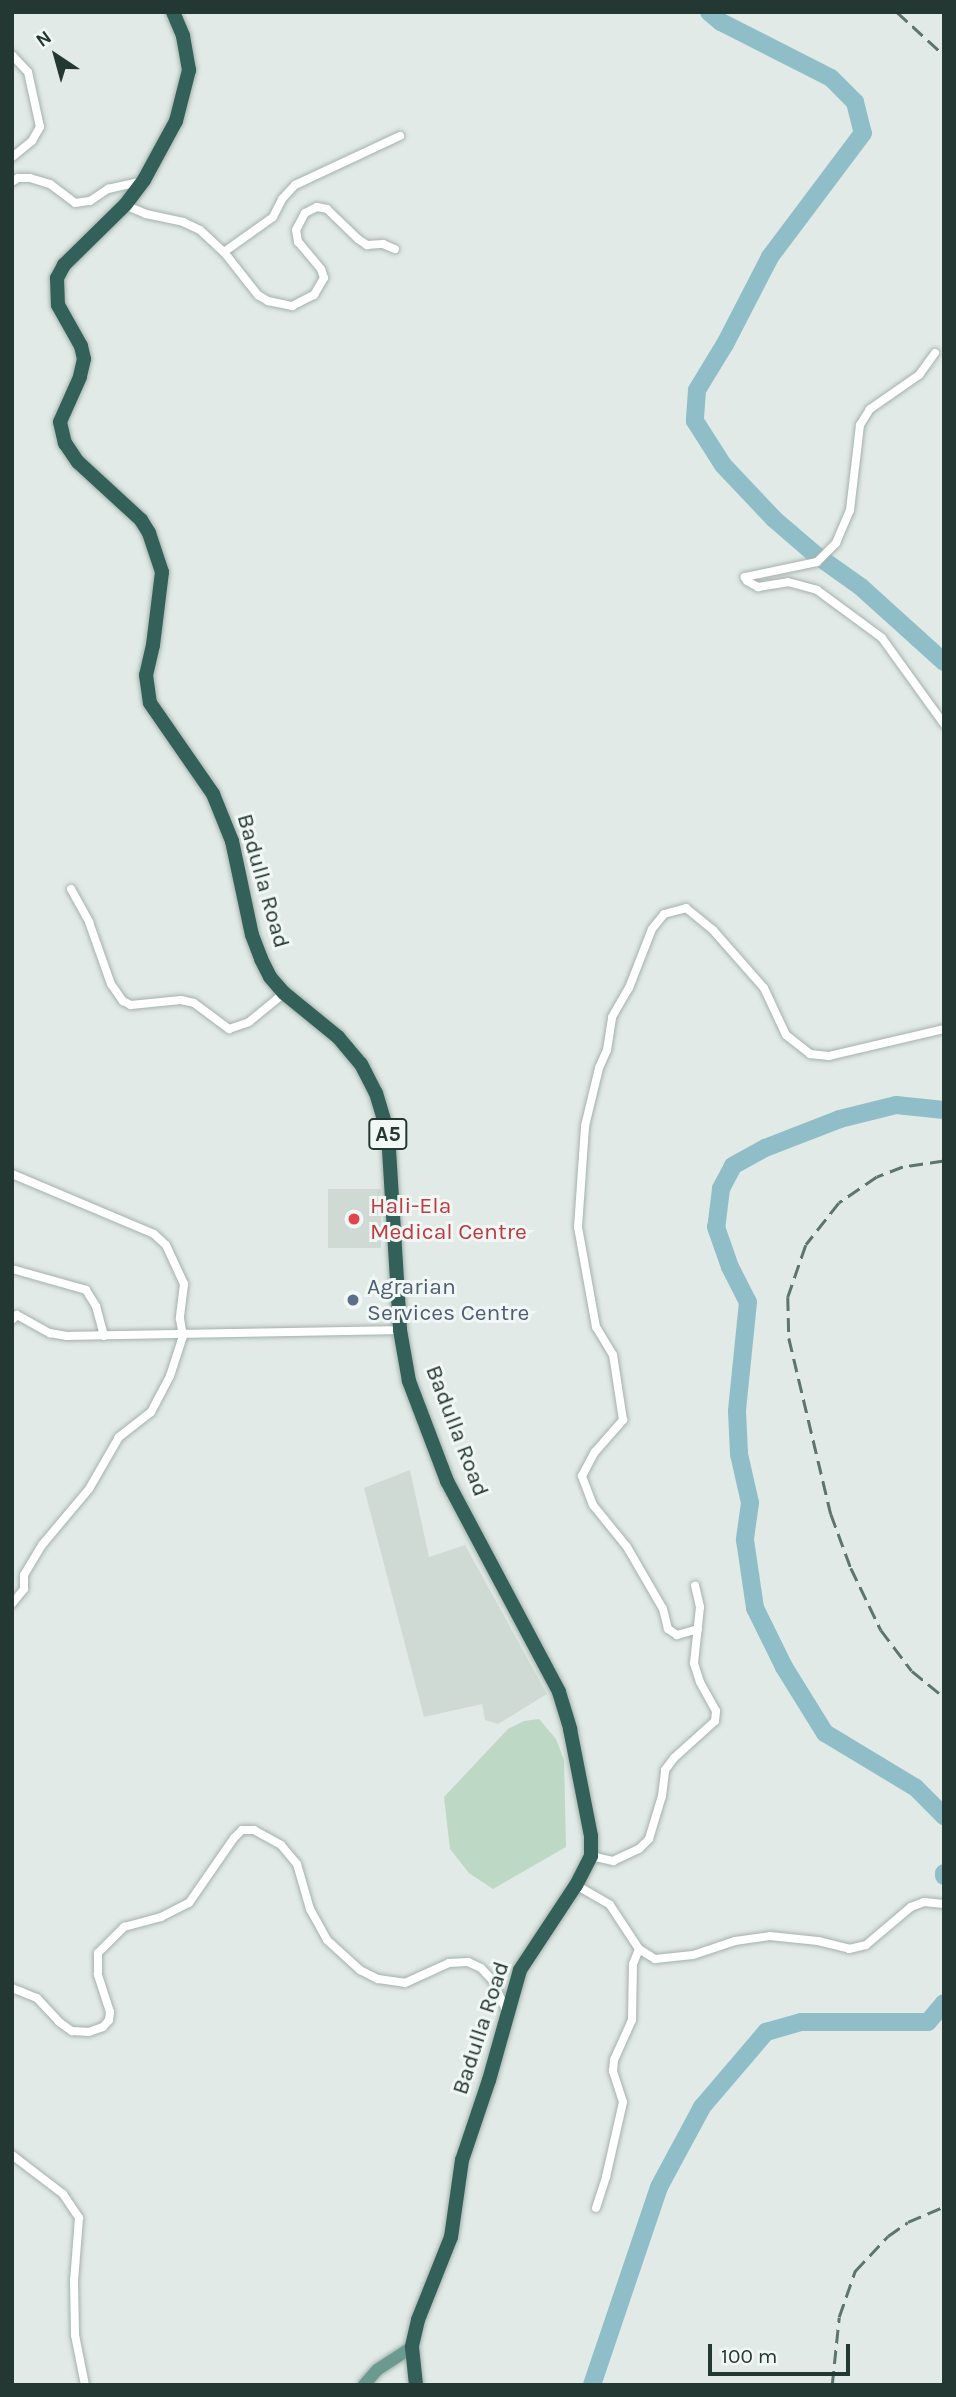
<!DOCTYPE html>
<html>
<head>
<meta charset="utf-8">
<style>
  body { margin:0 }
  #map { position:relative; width:956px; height:2397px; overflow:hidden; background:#e1eae6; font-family:Karla,sans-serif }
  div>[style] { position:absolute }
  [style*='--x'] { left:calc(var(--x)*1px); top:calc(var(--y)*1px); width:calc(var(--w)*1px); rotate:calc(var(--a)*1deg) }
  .built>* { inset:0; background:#d0dad5 }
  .green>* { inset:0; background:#bdd8c5 }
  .river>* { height:18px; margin:-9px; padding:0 9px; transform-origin:9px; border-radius:9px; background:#90bec8 }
  .roads { filter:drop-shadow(0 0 2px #a5b1ad) drop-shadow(0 0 2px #a5b1ad) }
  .street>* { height:8px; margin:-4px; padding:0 4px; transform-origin:4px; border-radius:4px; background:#fff }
  .primary>* { height:12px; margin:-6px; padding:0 6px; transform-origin:6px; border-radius:6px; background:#6b9a8f }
  .highway>* { height:14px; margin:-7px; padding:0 7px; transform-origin:7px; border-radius:7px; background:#336159 }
  .rail>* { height:2.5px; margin-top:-1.25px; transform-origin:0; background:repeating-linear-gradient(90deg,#5e746f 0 14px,transparent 0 21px) }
  .dots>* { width:19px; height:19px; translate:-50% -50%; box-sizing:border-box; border:4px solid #f1f7f4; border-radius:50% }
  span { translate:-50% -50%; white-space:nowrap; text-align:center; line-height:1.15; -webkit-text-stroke:6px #f1f7f4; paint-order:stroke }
  .shield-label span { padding:2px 5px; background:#f1f7f4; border:2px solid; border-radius:5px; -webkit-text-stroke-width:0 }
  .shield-label { font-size:21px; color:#243833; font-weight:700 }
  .street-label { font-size:23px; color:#243833 }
  .health-label { font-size:23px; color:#be3a42 }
  .left { translate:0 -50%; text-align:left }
  .service-label { font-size:23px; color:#4e5e75 }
  .frame { position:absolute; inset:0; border:14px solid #243833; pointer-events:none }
  .north { position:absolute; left:21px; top:21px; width:70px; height:70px; -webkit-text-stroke:5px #f1f7f4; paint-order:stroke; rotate:324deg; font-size:19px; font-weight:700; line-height:28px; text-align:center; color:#243833 }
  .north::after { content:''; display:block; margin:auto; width:24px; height:32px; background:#243833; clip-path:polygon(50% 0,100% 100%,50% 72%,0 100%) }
  .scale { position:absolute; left:708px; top:2344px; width:142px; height:32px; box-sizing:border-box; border:4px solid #243833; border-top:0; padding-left:9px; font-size:21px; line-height:24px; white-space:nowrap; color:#243833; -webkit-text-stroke:5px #f1f7f4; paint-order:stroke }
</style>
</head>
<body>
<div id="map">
  <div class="built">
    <i style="clip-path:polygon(328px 1189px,381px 1189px,381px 1248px,328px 1248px)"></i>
    <i style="clip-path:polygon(410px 1470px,429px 1557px,465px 1545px,547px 1694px,498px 1724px,485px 1720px,482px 1704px,424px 1717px,364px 1488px)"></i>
  </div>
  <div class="green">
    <i style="clip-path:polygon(539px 1719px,556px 1739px,564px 1760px,566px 1847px,493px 1889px,469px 1873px,450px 1849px,444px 1797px,508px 1729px,524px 1721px)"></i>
  </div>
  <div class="river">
    <i style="--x:709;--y:12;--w:16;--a:40"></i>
    <i style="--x:721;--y:22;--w:123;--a:27"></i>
    <i style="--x:831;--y:78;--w:34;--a:45"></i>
    <i style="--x:855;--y:102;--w:32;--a:76"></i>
    <i style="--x:863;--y:133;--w:155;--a:126.9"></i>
    <i style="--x:770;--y:257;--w:98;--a:117.3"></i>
    <i style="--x:725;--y:344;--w:54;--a:121.3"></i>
    <i style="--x:697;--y:390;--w:31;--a:94"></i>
    <i style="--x:695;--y:421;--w:52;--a:57.5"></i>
    <i style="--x:723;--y:465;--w:74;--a:46.6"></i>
    <i style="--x:774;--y:519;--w:55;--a:40.6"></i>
    <i style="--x:816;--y:555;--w:55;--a:35.4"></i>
    <i style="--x:861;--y:587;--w:112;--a:42.1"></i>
    <i style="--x:944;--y:1110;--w:48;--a:-174.1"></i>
    <i style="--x:896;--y:1105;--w:58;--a:166"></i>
    <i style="--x:840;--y:1119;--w:80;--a:158.9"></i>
    <i style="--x:765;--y:1148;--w:37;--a:151"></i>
    <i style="--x:733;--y:1166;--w:26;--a:118"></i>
    <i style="--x:721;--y:1189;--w:38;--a:97"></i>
    <i style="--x:716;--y:1227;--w:42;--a:70.7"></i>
    <i style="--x:730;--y:1267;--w:39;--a:63"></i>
    <i style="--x:748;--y:1302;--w:110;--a:95.8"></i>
    <i style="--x:737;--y:1411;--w:43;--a:87.3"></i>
    <i style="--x:739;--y:1454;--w:50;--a:77.3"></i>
    <i style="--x:750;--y:1503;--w:37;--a:98"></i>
    <i style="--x:745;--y:1540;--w:69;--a:81.6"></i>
    <i style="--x:755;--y:1608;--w:66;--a:63.8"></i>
    <i style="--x:784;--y:1667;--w:78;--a:58.2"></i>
    <i style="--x:825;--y:1733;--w:106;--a:31.1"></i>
    <i style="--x:916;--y:1788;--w:40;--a:45"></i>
    <i style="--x:944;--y:1873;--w:3;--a:90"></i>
    <i style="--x:592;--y:2385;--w:209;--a:-71.3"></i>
    <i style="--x:659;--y:2187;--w:91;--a:-61.7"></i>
    <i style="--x:702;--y:2107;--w:99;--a:-49.5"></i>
    <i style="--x:766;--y:2032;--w:36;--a:-16"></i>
    <i style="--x:801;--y:2022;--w:127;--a:0"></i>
    <i style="--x:928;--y:2022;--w:25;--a:-50"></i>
  </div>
  <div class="roads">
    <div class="street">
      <i style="--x:12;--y:55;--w:23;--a:47"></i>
      <i style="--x:28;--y:72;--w:56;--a:77.7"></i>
      <i style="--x:40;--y:127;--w:16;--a:120"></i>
      <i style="--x:32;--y:141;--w:26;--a:141"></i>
      <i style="--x:12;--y:182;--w:7;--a:-34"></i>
      <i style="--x:18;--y:178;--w:12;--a:0"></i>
      <i style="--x:30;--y:178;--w:21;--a:17"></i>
      <i style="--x:50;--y:184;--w:31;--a:37"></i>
      <i style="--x:75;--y:203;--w:15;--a:-8"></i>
      <i style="--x:90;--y:201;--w:22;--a:-34"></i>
      <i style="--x:108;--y:189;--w:31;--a:-13"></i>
      <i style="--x:125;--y:205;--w:23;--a:23"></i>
      <i style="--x:146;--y:214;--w:38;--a:12"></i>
      <i style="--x:183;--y:222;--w:19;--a:25"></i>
      <i style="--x:200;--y:230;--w:33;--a:43"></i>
      <i style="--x:224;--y:252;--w:55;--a:51.7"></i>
      <i style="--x:258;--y:295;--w:12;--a:31"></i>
      <i style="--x:268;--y:301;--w:25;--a:12"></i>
      <i style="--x:292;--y:306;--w:25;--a:-27"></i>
      <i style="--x:314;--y:295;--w:20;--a:-60"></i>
      <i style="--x:324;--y:278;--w:9;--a:-108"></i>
      <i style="--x:321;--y:269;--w:35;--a:-130"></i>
      <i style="--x:298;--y:242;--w:12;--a:-99"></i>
      <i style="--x:296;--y:230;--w:19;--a:-62"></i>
      <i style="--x:305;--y:213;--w:13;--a:-27"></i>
      <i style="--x:317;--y:207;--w:10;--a:11"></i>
      <i style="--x:327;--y:209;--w:43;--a:44.1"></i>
      <i style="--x:358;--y:239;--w:11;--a:34"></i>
      <i style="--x:367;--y:245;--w:16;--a:-4"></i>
      <i style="--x:383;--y:244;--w:13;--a:23"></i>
      <i style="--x:224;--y:252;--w:60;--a:-35.5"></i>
      <i style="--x:273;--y:217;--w:20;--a:-63"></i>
      <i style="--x:282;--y:199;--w:19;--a:-47"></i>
      <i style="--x:295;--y:185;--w:116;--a:-25"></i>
      <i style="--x:935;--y:353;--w:27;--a:126"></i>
      <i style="--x:919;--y:375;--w:60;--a:145.2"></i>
      <i style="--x:870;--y:409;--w:19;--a:122"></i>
      <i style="--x:860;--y:425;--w:86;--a:96.7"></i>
      <i style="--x:850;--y:510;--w:36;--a:113"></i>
      <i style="--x:836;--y:543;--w:27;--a:135"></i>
      <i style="--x:817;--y:562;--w:74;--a:168.2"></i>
      <i style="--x:745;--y:577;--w:4;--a:63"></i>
      <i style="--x:747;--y:581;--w:13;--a:29"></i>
      <i style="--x:758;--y:587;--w:30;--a:-9"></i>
      <i style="--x:788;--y:582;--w:30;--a:15"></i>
      <i style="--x:817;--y:590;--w:81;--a:36.4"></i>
      <i style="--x:882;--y:638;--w:106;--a:54.2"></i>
      <i style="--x:71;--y:889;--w:38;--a:61"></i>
      <i style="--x:89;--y:922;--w:66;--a:70.5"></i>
      <i style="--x:111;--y:984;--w:21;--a:55"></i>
      <i style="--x:123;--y:1001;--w:9;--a:27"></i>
      <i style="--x:131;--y:1005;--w:50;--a:-5.7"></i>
      <i style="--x:181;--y:1000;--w:13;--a:13"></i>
      <i style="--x:194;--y:1003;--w:44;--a:36.6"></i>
      <i style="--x:229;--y:1029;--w:21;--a:-19"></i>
      <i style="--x:249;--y:1022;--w:45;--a:-39.6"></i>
      <i style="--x:12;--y:1174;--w:154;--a:22.9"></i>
      <i style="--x:154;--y:1234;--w:16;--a:43"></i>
      <i style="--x:166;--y:1245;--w:43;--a:65.2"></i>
      <i style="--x:184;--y:1284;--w:35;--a:97"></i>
      <i style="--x:180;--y:1319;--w:17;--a:80"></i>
      <i style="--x:183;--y:1336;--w:42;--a:108"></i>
      <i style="--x:170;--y:1376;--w:41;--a:117.8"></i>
      <i style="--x:151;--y:1412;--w:41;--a:142"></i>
      <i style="--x:119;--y:1437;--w:60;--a:120"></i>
      <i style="--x:89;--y:1489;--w:73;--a:130"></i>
      <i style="--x:42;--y:1545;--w:35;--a:121"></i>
      <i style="--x:24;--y:1575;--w:14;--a:90"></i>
      <i style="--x:24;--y:1589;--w:19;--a:129"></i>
      <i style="--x:12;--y:1269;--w:77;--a:15.8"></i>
      <i style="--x:86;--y:1290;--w:19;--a:58"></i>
      <i style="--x:96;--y:1306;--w:31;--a:75"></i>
      <i style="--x:12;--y:1320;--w:7;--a:-45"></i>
      <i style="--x:17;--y:1315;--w:38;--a:29"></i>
      <i style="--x:50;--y:1333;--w:17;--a:10"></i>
      <i style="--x:67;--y:1336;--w:333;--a:-1"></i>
      <i style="--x:698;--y:1629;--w:22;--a:164"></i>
      <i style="--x:677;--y:1635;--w:11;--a:-146"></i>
      <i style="--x:668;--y:1629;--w:21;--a:-104"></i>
      <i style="--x:663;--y:1609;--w:72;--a:-120.1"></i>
      <i style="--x:627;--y:1547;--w:54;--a:-129"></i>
      <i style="--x:593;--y:1505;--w:31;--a:-111"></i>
      <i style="--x:582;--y:1476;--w:27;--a:-62"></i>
      <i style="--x:595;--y:1452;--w:43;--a:-48.8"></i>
      <i style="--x:623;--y:1420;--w:66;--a:-98.7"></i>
      <i style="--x:613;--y:1355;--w:33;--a:-121"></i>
      <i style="--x:596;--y:1327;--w:102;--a:-100.2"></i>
      <i style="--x:578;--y:1227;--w:101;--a:-86"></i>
      <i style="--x:585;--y:1126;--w:60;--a:-76.4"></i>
      <i style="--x:599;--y:1068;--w:20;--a:-66"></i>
      <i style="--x:607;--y:1050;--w:33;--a:-81"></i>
      <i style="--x:612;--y:1017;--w:34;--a:-60"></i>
      <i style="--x:629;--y:988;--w:63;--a:-68.7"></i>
      <i style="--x:652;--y:929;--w:19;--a:-51"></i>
      <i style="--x:664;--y:914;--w:23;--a:-15"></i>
      <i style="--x:686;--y:908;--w:35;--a:39"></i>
      <i style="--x:713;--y:930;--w:77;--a:48.7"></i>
      <i style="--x:764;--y:988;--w:52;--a:64.9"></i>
      <i style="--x:786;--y:1035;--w:31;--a:38"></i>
      <i style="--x:810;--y:1054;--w:19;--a:6"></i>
      <i style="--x:829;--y:1056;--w:118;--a:-13.2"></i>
      <i style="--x:591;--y:1856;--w:23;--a:13"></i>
      <i style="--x:613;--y:1861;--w:29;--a:-25"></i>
      <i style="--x:639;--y:1849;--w:14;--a:-45"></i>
      <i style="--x:649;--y:1839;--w:45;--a:-73.2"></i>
      <i style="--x:662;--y:1796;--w:26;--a:-83"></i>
      <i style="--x:665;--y:1770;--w:15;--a:-53"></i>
      <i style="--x:674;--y:1758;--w:55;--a:-42.1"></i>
      <i style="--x:715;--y:1721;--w:10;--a:-84"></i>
      <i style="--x:716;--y:1711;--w:33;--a:-119"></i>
      <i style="--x:700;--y:1682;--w:20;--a:-108"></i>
      <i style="--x:694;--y:1663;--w:56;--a:-83.9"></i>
      <i style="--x:700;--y:1607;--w:22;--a:-103"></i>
      <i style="--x:576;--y:1885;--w:39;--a:30"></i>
      <i style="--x:610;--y:1905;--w:53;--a:56.6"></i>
      <i style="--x:639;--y:1949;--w:19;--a:32"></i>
      <i style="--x:655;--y:1959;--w:38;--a:-6"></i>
      <i style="--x:693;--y:1955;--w:44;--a:-18.4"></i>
      <i style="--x:735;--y:1941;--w:35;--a:-8"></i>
      <i style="--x:770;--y:1936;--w:48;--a:5.9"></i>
      <i style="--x:818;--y:1941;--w:32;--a:14"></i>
      <i style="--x:849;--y:1949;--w:17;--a:-13"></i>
      <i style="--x:866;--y:1945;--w:59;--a:-40.2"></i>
      <i style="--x:911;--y:1907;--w:14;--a:-21"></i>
      <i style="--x:924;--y:1902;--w:20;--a:6"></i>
      <i style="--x:12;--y:1988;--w:27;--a:22"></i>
      <i style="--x:37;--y:1998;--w:33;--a:47"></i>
      <i style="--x:59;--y:2022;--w:16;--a:35"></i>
      <i style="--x:72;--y:2031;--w:17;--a:3"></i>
      <i style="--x:89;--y:2032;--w:15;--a:-20"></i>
      <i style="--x:103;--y:2027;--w:9;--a:-49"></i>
      <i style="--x:109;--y:2020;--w:8;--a:-83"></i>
      <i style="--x:110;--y:2012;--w:40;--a:-108"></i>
      <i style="--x:98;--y:1974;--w:21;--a:-90"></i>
      <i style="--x:98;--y:1953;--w:37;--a:-45"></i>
      <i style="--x:124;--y:1927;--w:38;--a:-15"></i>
      <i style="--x:161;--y:1917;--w:31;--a:-27"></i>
      <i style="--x:189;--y:1903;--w:79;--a:-55.3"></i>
      <i style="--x:234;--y:1838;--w:11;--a:-45"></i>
      <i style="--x:242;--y:1830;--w:12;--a:0"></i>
      <i style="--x:254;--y:1830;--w:31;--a:29"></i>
      <i style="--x:281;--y:1845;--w:25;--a:50"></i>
      <i style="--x:297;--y:1864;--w:47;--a:73.9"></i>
      <i style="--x:310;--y:1909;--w:35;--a:61"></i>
      <i style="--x:327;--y:1940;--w:45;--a:42.3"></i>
      <i style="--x:360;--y:1970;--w:20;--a:27"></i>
      <i style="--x:378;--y:1979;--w:27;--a:8"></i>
      <i style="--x:405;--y:1983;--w:48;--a:-24.4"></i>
      <i style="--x:449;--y:1963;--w:19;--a:-3"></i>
      <i style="--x:468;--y:1962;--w:14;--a:25"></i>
      <i style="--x:481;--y:1968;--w:18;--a:47"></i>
      <i style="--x:493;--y:1981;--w:35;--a:66"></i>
      <i style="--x:12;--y:2155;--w:64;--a:37.4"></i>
      <i style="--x:63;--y:2194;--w:29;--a:56"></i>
      <i style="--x:79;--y:2218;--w:63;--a:94.5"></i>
      <i style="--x:74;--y:2281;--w:54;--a:88.9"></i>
      <i style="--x:75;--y:2335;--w:51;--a:78.7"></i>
      <i style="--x:596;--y:2208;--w:33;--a:-72"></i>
      <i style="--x:606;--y:2177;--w:77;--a:-77.2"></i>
      <i style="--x:623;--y:2102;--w:33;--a:-108"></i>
      <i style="--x:613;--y:2071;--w:11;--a:-85"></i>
      <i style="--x:614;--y:2060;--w:44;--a:-65.8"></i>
      <i style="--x:632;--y:2020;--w:56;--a:-89"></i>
      <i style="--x:633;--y:1964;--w:16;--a:-68"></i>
    </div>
    <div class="primary">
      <i style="--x:364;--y:2385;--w:20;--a:-49"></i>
      <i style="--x:377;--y:2370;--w:42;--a:-33.3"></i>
    </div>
    <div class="highway">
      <i style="--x:173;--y:12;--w:26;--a:67"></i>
      <i style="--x:183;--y:36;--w:35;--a:80"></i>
      <i style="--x:189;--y:70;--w:53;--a:104.3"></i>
      <i style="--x:176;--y:121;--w:67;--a:118.5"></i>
      <i style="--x:144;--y:180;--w:31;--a:127"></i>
      <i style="--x:125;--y:205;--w:86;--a:135.5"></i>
      <i style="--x:64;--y:265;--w:15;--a:118"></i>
      <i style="--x:57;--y:278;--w:27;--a:88"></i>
      <i style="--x:58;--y:305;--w:47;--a:60.7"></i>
      <i style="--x:81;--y:346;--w:13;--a:77"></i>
      <i style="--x:84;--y:359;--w:18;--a:103"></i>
      <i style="--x:80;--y:377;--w:49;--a:114"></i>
      <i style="--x:60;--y:422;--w:22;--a:77"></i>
      <i style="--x:65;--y:443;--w:23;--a:56"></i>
      <i style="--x:78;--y:462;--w:86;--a:42.6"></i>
      <i style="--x:141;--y:520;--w:15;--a:58"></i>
      <i style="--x:149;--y:533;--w:41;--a:71.6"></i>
      <i style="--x:162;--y:572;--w:74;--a:97"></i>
      <i style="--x:153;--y:645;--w:31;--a:103"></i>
      <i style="--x:146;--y:675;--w:28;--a:82"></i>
      <i style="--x:150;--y:703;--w:111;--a:55.3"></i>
      <i style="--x:213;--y:794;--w:51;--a:68"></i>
      <i style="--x:232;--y:841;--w:96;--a:78"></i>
      <i style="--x:252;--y:935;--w:26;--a:69"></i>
      <i style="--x:261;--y:959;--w:20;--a:63"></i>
      <i style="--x:270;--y:977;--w:21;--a:49"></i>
      <i style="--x:284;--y:993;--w:70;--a:39.2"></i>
      <i style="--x:338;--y:1037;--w:35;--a:50"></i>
      <i style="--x:361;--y:1064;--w:33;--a:63"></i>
      <i style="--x:376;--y:1093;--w:42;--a:73.3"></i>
      <i style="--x:388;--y:1133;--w:197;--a:86.5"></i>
      <i style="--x:400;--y:1330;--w:52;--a:80"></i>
      <i style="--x:409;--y:1381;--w:107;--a:69.2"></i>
      <i style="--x:447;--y:1481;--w:239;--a:62"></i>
      <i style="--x:559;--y:1692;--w:39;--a:73"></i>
      <i style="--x:570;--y:1729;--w:109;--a:78.9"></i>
      <i style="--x:591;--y:1836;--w:20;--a:90"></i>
      <i style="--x:591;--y:1856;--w:33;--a:117"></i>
      <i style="--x:576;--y:1885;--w:102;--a:123.4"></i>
      <i style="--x:520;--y:1970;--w:114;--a:105.7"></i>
      <i style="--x:489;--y:2080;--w:84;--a:108.6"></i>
      <i style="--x:462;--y:2160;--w:78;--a:98.1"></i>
      <i style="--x:451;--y:2237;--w:89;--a:111.7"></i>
      <i style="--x:418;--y:2320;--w:28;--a:103"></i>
      <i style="--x:412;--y:2347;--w:38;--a:84"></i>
    </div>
  </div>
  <div class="rail">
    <i style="--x:897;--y:12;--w:64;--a:42.5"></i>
    <i style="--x:944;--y:1161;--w:41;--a:171.7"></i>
    <i style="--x:903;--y:1167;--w:28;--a:159"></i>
    <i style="--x:877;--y:1177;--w:46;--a:145.6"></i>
    <i style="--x:839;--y:1203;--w:53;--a:128.2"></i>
    <i style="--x:806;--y:1245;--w:55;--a:109.1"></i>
    <i style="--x:788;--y:1297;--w:41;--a:88.6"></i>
    <i style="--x:789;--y:1338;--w:181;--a:76.6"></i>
    <i style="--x:831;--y:1514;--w:58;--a:69.7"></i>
    <i style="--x:851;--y:1568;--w:69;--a:64.2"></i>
    <i style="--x:881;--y:1630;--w:51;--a:52.9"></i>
    <i style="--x:912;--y:1671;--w:41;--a:39.1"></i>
    <i style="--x:832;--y:2385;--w:68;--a:-84.1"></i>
    <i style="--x:839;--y:2317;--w:49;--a:-70.8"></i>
    <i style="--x:855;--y:2271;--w:48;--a:-46.7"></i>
    <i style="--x:888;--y:2236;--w:24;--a:-35"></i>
    <i style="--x:908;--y:2222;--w:39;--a:-23"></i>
  </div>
  <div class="dots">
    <i style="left:354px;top:1219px;background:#e0444e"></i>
    <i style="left:353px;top:1300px;background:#5c6f8a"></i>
  </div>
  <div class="shield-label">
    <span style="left:388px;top:1134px">A5</span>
  </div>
  <div class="street-label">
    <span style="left:263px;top:881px;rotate:74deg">Badulla Road</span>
    <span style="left:457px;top:1431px;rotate:69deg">Badulla Road</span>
    <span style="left:481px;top:2028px;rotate:-72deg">Badulla Road</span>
  </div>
  <div class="health-label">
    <span class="left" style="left:370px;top:1219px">Hali-Ela<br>Medical Centre</span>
  </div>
  <div class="service-label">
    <span class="left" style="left:367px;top:1300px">Agrarian<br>Services Centre</span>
  </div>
  <div class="frame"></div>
  <div class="north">N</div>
  <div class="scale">100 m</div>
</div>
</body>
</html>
